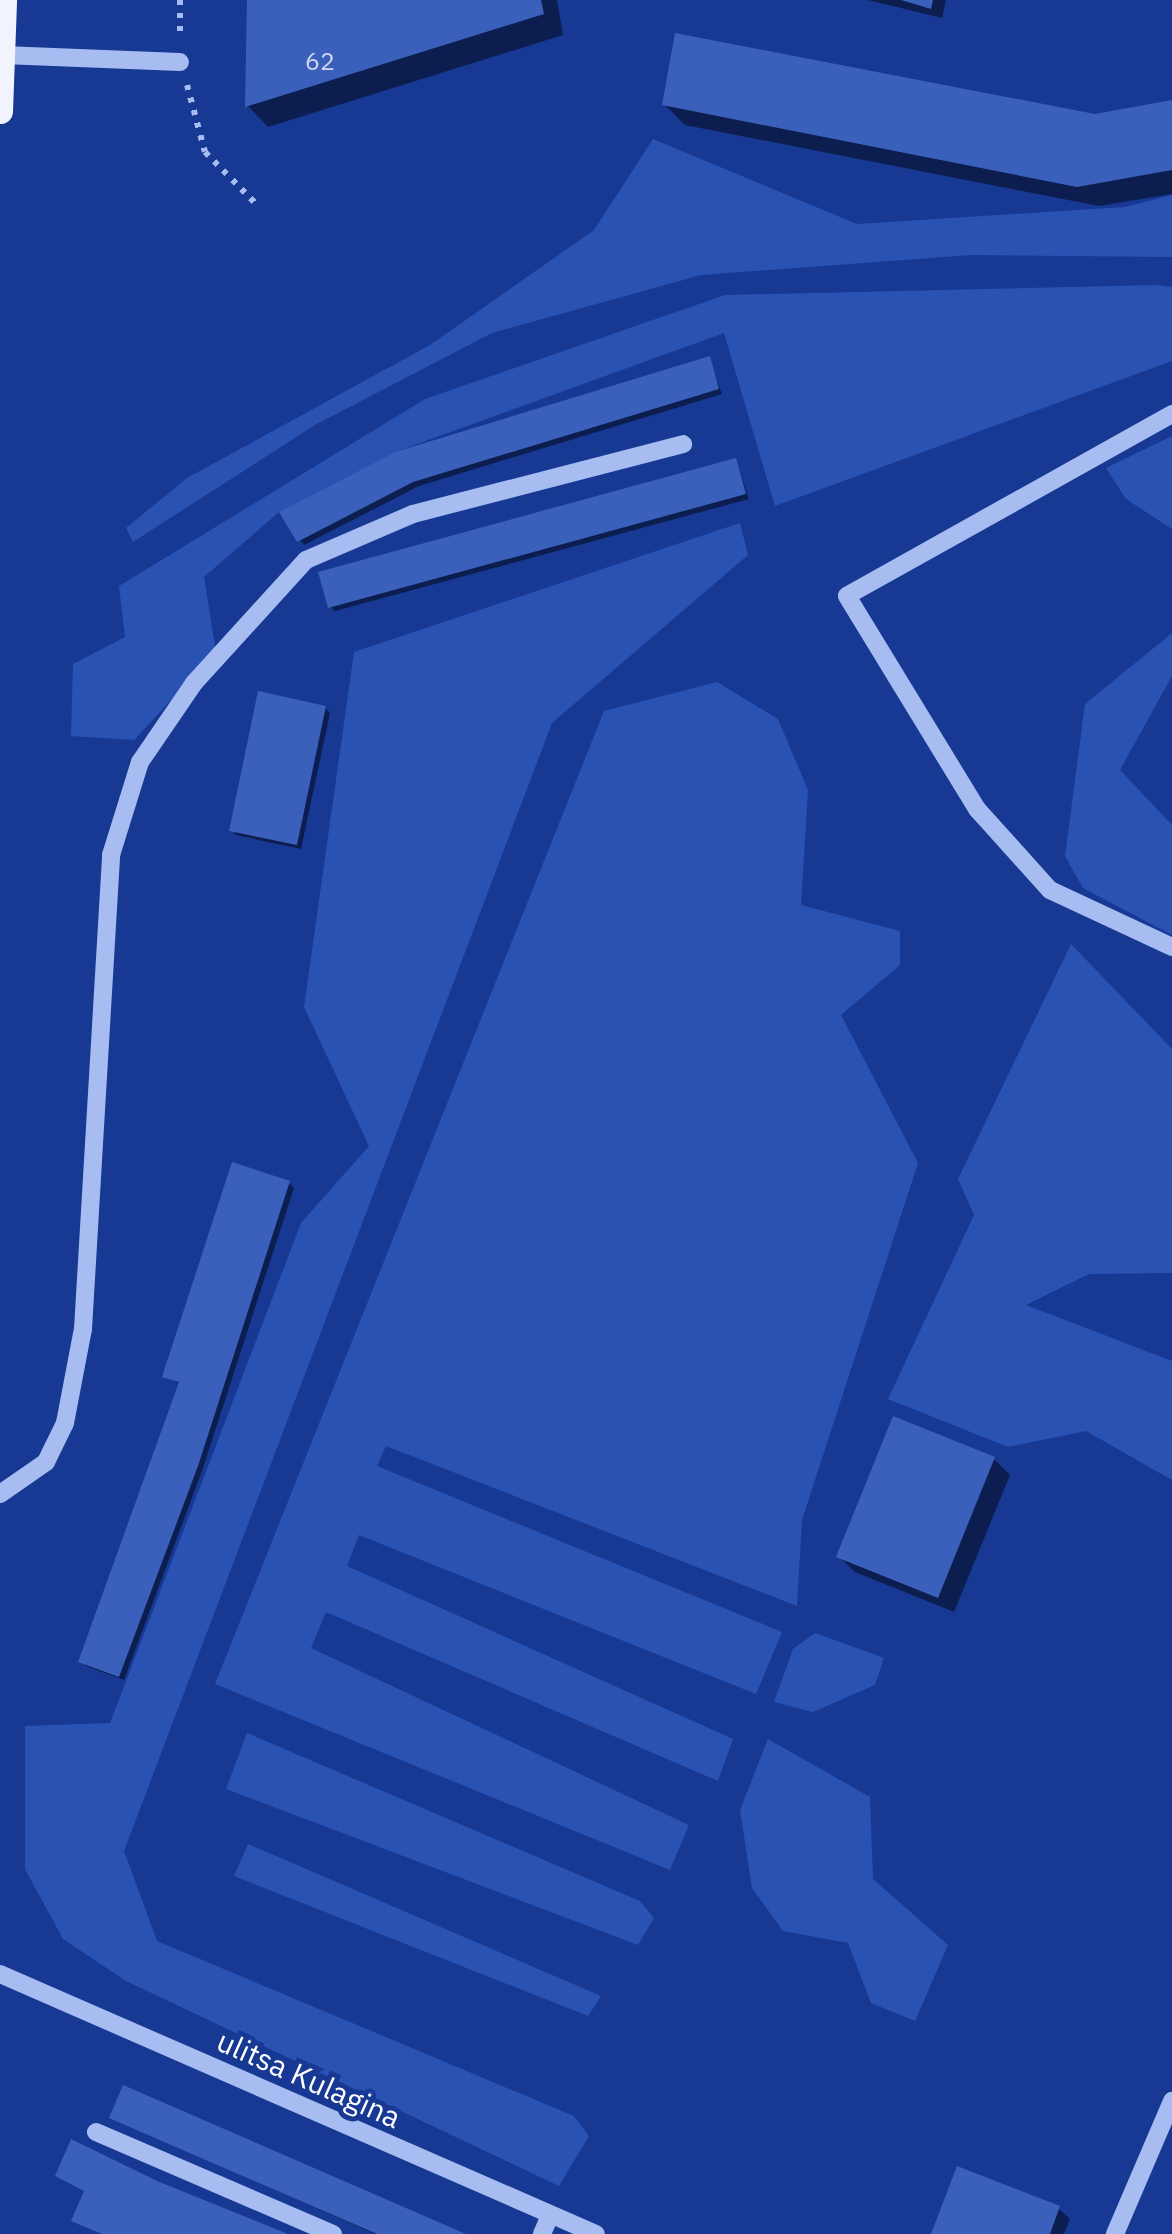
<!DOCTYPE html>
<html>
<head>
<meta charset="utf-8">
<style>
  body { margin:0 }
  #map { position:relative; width:1172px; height:2234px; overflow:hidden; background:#173994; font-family:"IBM Plex Sans",sans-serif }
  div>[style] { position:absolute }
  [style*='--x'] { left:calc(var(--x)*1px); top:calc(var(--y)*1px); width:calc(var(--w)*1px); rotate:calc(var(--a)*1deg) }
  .green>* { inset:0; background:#2a52b3 }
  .shadow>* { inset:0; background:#0007 }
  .building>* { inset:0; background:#3b60bb }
  .path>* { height:6px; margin-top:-3px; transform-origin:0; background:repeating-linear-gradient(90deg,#a7bdf1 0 5px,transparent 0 13px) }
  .minor>* { height:18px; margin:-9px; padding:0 9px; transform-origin:9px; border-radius:9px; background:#a7bdf1 }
  .major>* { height:25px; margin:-12.5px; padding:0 12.5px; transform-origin:12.5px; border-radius:12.5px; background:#f1f4ff }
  span { translate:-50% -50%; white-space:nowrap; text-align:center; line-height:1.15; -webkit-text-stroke:10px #173994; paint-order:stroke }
  .number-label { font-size:25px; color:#ced7ee }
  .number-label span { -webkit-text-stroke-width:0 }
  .street-label { font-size:30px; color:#fff }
</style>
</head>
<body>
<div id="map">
  <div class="green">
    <i style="clip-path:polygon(653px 139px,857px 224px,1125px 207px,1172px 195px,1172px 257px,971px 255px,701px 275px,492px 333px,315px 425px,133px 542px,126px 528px,187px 478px,430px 345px,594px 230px)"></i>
    <i style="clip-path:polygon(1157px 285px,1172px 287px,1172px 361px,775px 506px,724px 333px,395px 452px,279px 512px,204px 577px,216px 652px,134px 740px,71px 736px,73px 664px,125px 637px,119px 586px,425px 399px,725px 295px)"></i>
    <i style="clip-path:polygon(1172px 436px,1172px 529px,1126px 499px,1106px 468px)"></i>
    <i style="clip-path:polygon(740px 523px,748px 555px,552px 723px,124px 1851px,157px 1941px,574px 2116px,589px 2136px,559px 2186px,126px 1981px,63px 1939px,25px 1869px,25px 1726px,110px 1723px,301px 1223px,369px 1146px,304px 1007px,354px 652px)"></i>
    <i style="clip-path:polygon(1172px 633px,1172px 676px,1120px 770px,1172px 825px,1172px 935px,1083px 888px,1065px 856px,1085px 704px)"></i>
    <i style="clip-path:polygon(717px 682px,778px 719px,808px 790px,801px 905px,900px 931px,900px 965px,841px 1015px,918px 1163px,802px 1520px,797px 1606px,386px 1446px,377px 1466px,782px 1632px,756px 1694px,359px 1535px,347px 1566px,733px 1739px,718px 1781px,326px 1612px,311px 1648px,689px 1825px,670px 1870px,215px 1684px,604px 711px)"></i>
    <i style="clip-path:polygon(1071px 944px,1172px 1049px,1172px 1273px,1089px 1274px,1026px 1305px,1172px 1361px,1172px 1480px,1086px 1431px,1008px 1447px,888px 1399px,974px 1215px,958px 1179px)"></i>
    <i style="clip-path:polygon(815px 1633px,884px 1658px,875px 1685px,813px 1712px,774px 1702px,793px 1649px)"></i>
    <i style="clip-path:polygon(247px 1733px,640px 1901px,654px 1918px,638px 1945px,226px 1789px)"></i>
    <i style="clip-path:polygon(768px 1739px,870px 1797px,873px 1879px,948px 1945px,915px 2021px,871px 2003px,848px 1943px,783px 1931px,752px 1888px,740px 1810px)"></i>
    <i style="clip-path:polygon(248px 1844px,601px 1996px,588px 2016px,234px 1876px)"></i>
  </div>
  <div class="shadow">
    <i style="clip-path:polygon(250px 0,557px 0,563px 35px,268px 127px,248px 106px)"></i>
    <i style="clip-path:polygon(868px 0,946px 0,942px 18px)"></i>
    <i style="clip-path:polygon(1172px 103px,1172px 194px,1099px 206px,685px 125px,664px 104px,1095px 117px)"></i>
    <i style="clip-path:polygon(709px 359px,722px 394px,419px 486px,304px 545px,282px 513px)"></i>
    <i style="clip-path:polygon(736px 461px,749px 499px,335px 611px,330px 606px)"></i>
    <i style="clip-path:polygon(325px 708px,330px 713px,301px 849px,236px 835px,231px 830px)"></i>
    <i style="clip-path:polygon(289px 1183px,294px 1188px,202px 1471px,124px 1680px,86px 1666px,81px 1661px,181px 1384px,165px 1376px)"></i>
    <i style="clip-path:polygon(994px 1459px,1010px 1475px,954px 1612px,855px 1572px,839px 1556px)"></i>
    <i style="clip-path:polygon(112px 2117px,460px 2234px,375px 2234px)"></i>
    <i style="clip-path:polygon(1059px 2209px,1070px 2219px,1064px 2234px,933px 2234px)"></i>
  </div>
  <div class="building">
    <i style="clip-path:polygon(247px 0,541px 0,544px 14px,245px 107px)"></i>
    <i style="clip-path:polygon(901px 0,933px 0,931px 9px)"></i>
    <i style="clip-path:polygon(675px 33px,1095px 114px,1172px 100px,1172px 170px,1077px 187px,662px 105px)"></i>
    <i style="clip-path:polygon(710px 356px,719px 389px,413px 482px,297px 542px,279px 512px,395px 452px)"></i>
    <i style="clip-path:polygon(736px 458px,746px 494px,328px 608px,318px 572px)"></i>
    <i style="clip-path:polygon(258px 691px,326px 706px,297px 845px,229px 831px)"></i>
    <i style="clip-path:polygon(232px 1162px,290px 1181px,198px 1466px,119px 1677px,78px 1662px,179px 1382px,162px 1377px)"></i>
    <i style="clip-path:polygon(893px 1416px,995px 1457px,938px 1598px,836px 1557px)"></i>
    <i style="clip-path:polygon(123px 2085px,466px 2234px,377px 2234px,109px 2118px)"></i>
    <i style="clip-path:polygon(71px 2139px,157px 2181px,288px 2234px,102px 2234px,71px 2221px,84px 2191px,55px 2176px)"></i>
    <i style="clip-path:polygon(957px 2166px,1060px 2206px,1050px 2234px,931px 2234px)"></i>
  </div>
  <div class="path">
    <i style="--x:180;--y:0;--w:39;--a:90"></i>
    <i style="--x:187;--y:85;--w:69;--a:75"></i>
    <i style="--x:205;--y:152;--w:77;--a:45.5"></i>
  </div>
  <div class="minor">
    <i style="--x:3;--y:55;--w:177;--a:2.3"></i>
    <i style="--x:1172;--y:414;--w:372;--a:150.8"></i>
    <i style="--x:847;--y:596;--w:250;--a:58.6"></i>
    <i style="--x:977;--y:809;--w:109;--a:48"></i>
    <i style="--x:1050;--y:890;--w:135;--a:25"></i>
    <i style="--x:0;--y:1494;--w:56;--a:-34.8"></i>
    <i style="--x:46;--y:1462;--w:43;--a:-64"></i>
    <i style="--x:65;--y:1423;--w:96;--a:-79.2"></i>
    <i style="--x:83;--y:1329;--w:475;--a:-86.6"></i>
    <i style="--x:111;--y:855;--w:97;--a:-72.7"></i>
    <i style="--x:140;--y:762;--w:96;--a:-55.6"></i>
    <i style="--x:194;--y:683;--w:166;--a:-47.7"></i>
    <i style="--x:306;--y:560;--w:116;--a:-23.3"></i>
    <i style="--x:413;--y:514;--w:279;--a:-14.5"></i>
    <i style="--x:0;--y:1974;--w:650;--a:23.57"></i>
    <i style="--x:96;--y:2132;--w:258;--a:23.3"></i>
    <i style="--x:542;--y:2234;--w:21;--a:-67"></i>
    <i style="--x:1115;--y:2234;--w:145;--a:-66.8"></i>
  </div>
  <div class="major">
    <i style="--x:0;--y:111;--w:111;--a:-87.9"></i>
  </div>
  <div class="number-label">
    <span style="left:320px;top:61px">62</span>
  </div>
  <div class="street-label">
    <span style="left:309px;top:2079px;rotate:24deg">ulitsa Kulagina</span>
  </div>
</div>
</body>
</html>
